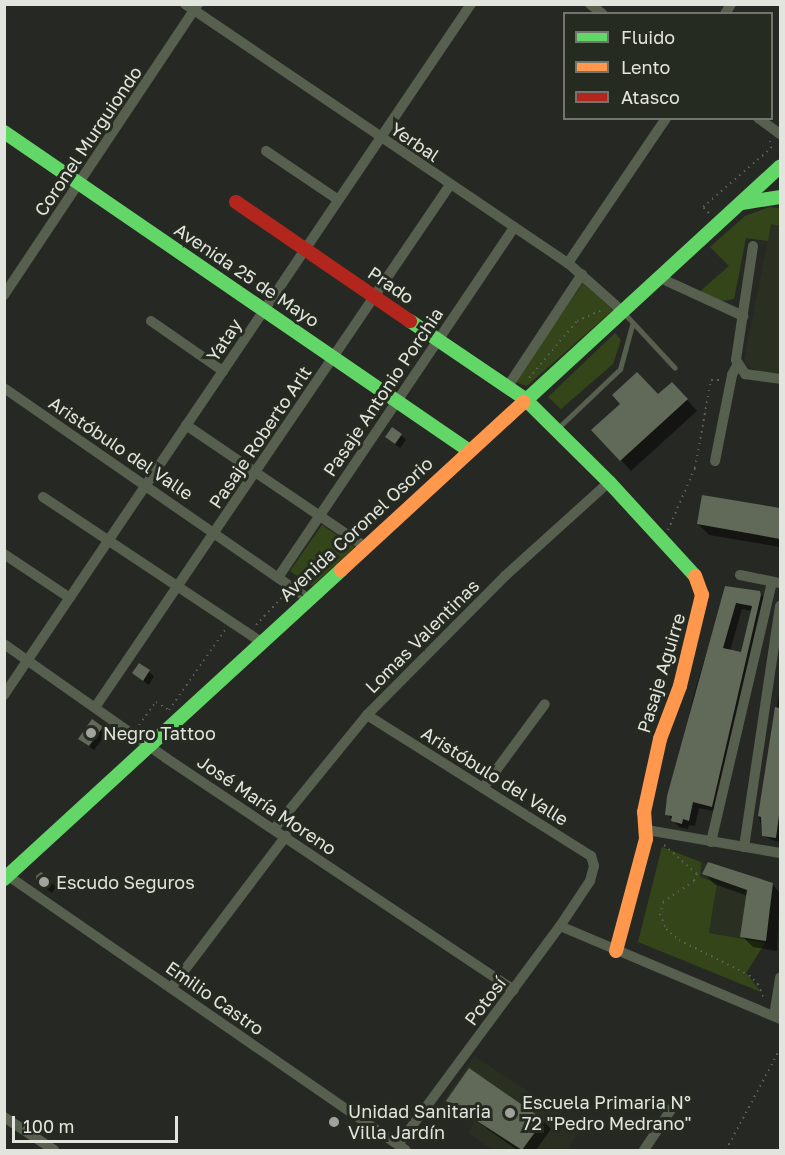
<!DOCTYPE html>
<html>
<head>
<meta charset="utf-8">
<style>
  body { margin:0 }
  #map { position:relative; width:785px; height:1155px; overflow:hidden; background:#262923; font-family:"Golos Text",sans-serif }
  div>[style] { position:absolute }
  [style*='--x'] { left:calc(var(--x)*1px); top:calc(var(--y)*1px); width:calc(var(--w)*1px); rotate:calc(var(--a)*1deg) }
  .built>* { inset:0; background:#293022 }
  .green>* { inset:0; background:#344619 }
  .shadow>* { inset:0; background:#0007 }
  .building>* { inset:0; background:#616958 }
  .path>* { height:2px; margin-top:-1px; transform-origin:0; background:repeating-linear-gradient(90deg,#5b6055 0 1.5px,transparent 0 6px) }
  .lane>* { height:5px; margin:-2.5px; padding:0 2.5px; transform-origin:2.5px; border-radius:2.5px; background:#575f4f }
  .street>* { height:10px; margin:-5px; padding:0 5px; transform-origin:5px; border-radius:5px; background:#575f4f }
  .fast>* { height:14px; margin:-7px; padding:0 7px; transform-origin:7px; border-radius:7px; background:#63d668 }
  .slow>* { height:14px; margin:-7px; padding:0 7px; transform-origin:7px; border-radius:7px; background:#ff974d }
  .jam>* { height:14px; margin:-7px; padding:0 7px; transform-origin:7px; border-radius:7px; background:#b3261e }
  .dots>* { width:16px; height:16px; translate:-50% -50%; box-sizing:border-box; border:3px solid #262b21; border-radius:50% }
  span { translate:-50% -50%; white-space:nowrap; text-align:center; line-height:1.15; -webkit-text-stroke:6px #262b21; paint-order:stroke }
  .street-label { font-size:18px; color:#e2e5de }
  .poi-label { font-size:18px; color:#e2e5de }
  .left { translate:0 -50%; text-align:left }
  .frame { position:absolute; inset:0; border:6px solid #e2e5de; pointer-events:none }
  .legend { position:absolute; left:563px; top:12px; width:210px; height:108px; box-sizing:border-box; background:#262b21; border:2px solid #71756d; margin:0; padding:8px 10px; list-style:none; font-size:18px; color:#e2e5de }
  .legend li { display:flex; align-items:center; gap:12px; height:30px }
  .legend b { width:30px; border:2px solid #71756d }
  .scale { position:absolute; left:12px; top:1116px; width:166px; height:27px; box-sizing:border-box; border:3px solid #e2e5de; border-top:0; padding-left:8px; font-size:18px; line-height:21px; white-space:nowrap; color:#e2e5de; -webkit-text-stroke:4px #262b21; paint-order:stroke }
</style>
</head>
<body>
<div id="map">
  <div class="built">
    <i style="clip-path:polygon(771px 224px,780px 226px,780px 374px,754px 370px,744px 360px)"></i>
    <i style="clip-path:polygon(701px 862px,773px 884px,765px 943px,709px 933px,717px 883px,699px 877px)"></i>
    <i style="clip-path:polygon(474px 1056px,582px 1127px,566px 1150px,494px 1150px,468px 1133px,474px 1123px,443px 1102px)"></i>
  </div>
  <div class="green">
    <i style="clip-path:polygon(769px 207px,780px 208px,780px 226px,771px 224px,768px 241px,746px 238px,734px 299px,722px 301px,698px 293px,729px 266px,710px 247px,745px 216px)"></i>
    <i style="clip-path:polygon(583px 283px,613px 310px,527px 386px,515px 382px)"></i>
    <i style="clip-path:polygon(615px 333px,621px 340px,613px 364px,561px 409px,548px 397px)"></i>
    <i style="clip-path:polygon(322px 525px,355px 547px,312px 586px,290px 571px)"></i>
    <i style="clip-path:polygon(662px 847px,701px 862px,700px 877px,717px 883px,709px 933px,765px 943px,746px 973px,761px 992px,638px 942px)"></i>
  </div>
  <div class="shadow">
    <i style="clip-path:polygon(682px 394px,697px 411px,631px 471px,621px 460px,622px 404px)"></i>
    <i style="clip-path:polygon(401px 435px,406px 440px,400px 448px,392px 442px)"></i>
    <i style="clip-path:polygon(703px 497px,780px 510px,780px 547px,709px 535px,698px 524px)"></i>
    <i style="clip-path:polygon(evenodd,725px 590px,760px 593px,766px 599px,718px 812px,699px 808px,695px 826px,689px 825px,688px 829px,679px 827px,667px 814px,694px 694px,725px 590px,742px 609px,752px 611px,742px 654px,730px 651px,742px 609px)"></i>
    <i style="clip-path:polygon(140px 665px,154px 676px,149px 685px,139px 678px)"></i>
    <i style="clip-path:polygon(780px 687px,780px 843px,763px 836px,759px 816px)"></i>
    <i style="clip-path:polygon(102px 728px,107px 733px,94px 750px,80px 739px)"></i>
    <i style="clip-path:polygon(704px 873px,772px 884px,780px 893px,777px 951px,753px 947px,742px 936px,748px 896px,714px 884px)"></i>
    <i style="clip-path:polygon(51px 882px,56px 887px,52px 893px,39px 884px)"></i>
    <i style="clip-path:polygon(448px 1101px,543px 1121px,551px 1129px,536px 1150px,517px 1150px)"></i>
  </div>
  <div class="building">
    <i style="clip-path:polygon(637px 372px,658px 394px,672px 382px,688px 399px,620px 461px,591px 430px,620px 404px,612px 395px)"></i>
    <i style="clip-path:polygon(392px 427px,402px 434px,395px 444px,385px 437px)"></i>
    <i style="clip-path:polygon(702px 495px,780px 508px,780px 539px,697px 524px)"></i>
    <i style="clip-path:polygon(evenodd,725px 586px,760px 591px,761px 595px,712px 807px,693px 802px,689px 821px,683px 819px,682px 824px,671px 821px,672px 816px,665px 815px,667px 796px,725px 586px,736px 603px,752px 606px,741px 652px,723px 648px,736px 603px)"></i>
    <i style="clip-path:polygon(139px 663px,150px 670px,143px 681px,132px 673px)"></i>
    <i style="clip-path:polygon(775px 707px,780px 708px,780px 808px,776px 838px,762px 836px,761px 817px,758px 816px)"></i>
    <i style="clip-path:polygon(92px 719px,103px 727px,89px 746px,78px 739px)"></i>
    <i style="clip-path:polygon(708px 862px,773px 883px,766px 941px,740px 937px,747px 890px,702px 874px)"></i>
    <i style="clip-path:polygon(41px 872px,52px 881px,47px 889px,37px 884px,36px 876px)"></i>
    <i style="clip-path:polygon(469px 1068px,544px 1120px,522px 1150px,446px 1101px)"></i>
  </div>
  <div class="path">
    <i style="--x:709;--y:213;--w:8;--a:-135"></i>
    <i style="--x:703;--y:207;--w:90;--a:-40.9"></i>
    <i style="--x:771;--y:148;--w:7;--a:-98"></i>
    <i style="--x:529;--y:378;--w:75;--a:-49.9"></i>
    <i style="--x:577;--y:321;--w:30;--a:-24"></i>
    <i style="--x:668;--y:530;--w:68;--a:-66.5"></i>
    <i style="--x:695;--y:468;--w:89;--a:-79.7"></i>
    <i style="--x:711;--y:380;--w:11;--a:0"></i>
    <i style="--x:303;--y:582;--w:31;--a:-57"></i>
    <i style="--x:320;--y:556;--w:25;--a:-26"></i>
    <i style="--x:256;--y:625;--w:42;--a:-46.9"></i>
    <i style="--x:139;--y:725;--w:29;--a:-54"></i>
    <i style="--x:156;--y:702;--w:15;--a:32"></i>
    <i style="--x:169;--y:710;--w:98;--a:-55"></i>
    <i style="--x:664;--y:845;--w:44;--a:41.3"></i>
    <i style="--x:697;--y:874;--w:8;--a:113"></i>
    <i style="--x:694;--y:881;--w:37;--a:146"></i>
    <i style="--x:663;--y:902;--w:12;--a:104"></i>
    <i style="--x:660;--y:914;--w:16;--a:68"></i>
    <i style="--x:666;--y:929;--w:17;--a:40"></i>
    <i style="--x:679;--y:940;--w:78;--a:26.6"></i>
    <i style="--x:749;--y:975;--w:13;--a:45"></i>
    <i style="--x:758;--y:984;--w:18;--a:68"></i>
    <i style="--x:726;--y:1150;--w:115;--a:-61.9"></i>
  </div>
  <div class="lane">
    <i style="--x:623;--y:312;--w:76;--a:47.1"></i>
    <i style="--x:558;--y:428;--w:86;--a:-43.6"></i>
    <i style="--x:620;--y:369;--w:46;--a:-74.7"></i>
  </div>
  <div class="street">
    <i style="--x:185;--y:4;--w:462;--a:34.1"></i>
    <i style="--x:568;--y:263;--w:72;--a:41.6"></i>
    <i style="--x:590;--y:4;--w:16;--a:38"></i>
    <i style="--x:725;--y:14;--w:12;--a:-59"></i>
    <i style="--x:758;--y:118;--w:27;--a:36"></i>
    <i style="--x:266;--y:151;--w:86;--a:34.1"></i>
    <i style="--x:753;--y:246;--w:115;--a:98.5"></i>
    <i style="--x:736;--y:360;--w:17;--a:57"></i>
    <i style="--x:745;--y:374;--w:35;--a:8"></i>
    <i style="--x:568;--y:263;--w:175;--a:-55.9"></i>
    <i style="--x:658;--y:277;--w:94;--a:24.6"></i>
    <i style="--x:4;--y:295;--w:350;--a:-56.3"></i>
    <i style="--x:151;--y:321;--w:88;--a:34.8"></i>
    <i style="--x:508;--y:386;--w:134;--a:-56.5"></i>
    <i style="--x:4;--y:388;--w:369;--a:34.7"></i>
    <i style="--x:186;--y:425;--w:215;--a:34.2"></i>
    <i style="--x:715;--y:461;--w:88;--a:-78.8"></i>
    <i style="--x:732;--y:375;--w:11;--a:-63"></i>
    <i style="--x:43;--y:497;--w:260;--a:33.6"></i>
    <i style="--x:4;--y:554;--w:79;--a:33.7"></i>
    <i style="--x:740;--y:575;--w:41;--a:11.3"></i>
    <i style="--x:279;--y:576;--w:421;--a:-56"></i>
    <i style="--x:4;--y:644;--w:198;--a:35.1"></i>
    <i style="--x:166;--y:758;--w:418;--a:33.7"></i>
    <i style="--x:4;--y:695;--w:834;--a:-55.95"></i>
    <i style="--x:96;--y:706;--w:630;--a:-55.81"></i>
    <i style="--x:367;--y:715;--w:265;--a:32.2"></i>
    <i style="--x:591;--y:856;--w:10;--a:73"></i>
    <i style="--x:594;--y:866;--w:16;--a:105"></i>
    <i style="--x:590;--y:881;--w:54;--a:123.7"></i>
    <i style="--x:560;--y:926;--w:272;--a:126.5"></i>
    <i style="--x:483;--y:788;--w:104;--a:-53.6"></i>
    <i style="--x:274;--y:829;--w:147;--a:-50.8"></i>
    <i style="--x:367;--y:715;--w:196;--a:-45.2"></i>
    <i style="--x:505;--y:576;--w:140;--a:-42.1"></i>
    <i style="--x:647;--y:830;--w:135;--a:9.8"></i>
    <i style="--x:711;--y:842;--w:267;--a:-76.8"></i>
    <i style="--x:744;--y:847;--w:244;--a:-81.5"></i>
    <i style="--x:4;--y:873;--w:488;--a:34.6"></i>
    <i style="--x:560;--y:926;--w:239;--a:22.9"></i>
    <i style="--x:171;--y:988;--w:191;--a:-52.9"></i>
    <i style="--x:774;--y:1016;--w:39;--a:-81"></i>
    <i style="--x:4;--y:1117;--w:60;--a:33.4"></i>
    <i style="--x:644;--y:1150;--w:50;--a:-56.3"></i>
  </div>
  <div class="fast">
    <i style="--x:4;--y:132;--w:563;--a:34.42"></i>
    <i style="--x:742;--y:203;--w:38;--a:-9"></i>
    <i style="--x:410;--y:321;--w:139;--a:34.1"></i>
    <i style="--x:525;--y:399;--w:118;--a:44.7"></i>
    <i style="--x:609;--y:482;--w:127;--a:47.5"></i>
    <i style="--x:524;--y:402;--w:348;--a:-42.6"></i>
    <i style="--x:4;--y:879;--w:457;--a:-42.5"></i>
  </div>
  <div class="slow">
    <i style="--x:341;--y:570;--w:248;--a:-42.6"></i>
    <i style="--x:616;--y:951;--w:116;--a:-75"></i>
    <i style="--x:646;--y:839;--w:27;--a:-94"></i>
    <i style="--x:644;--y:812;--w:75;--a:-77.6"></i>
    <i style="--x:660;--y:739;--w:57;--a:-69.3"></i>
    <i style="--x:680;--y:686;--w:94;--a:-76.4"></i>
    <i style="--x:702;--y:595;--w:20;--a:-110"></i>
  </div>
  <div class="jam">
    <i style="--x:236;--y:202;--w:211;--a:34.4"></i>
  </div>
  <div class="dots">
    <i style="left:91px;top:733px;background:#a0a39d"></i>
    <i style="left:44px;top:882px;background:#a0a39d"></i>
    <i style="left:510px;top:1113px;background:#a0a39d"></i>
    <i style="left:334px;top:1122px;background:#a0a39d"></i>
  </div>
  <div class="street-label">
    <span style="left:88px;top:141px;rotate:-56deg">Coronel Murguiondo</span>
    <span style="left:415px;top:142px;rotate:34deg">Yerbal</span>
    <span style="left:247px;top:275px;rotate:34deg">Avenida 25 de Mayo</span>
    <span style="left:391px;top:285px;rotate:34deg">Prado</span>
    <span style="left:224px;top:340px;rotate:-56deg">Yatay</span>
    <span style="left:383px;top:392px;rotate:-56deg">Pasaje Antonio Porchia</span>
    <span style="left:260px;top:437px;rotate:-56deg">Pasaje Roberto Arlt</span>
    <span style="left:121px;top:448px;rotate:34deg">Aristóbulo del Valle</span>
    <span style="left:356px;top:529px;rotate:-43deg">Avenida Coronel Osorio</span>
    <span style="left:422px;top:636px;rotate:-45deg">Lomas Valentinas</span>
    <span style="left:661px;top:673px;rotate:-73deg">Pasaje Aguirre</span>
    <span style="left:495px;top:776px;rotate:32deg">Aristóbulo del Valle</span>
    <span style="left:267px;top:805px;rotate:34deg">José María Moreno</span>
    <span style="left:215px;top:998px;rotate:35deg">Emilio Castro</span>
    <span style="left:485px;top:1001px;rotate:-53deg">Potosí</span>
  </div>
  <div class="poi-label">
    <span class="left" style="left:103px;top:733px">Negro Tattoo</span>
    <span class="left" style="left:56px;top:882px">Escudo Seguros</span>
    <span class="left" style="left:522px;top:1113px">Escuela Primaria N°<br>72 "Pedro Medrano"</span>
    <span class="left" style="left:348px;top:1122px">Unidad Sanitaria<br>Villa Jardín</span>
  </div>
  <div class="frame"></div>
  <ul class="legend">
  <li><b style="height:8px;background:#63d668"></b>Fluido</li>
  <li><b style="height:8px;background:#ff974d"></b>Lento</li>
  <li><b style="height:8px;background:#b3261e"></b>Atasco</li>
  </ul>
  <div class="scale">100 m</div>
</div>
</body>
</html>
